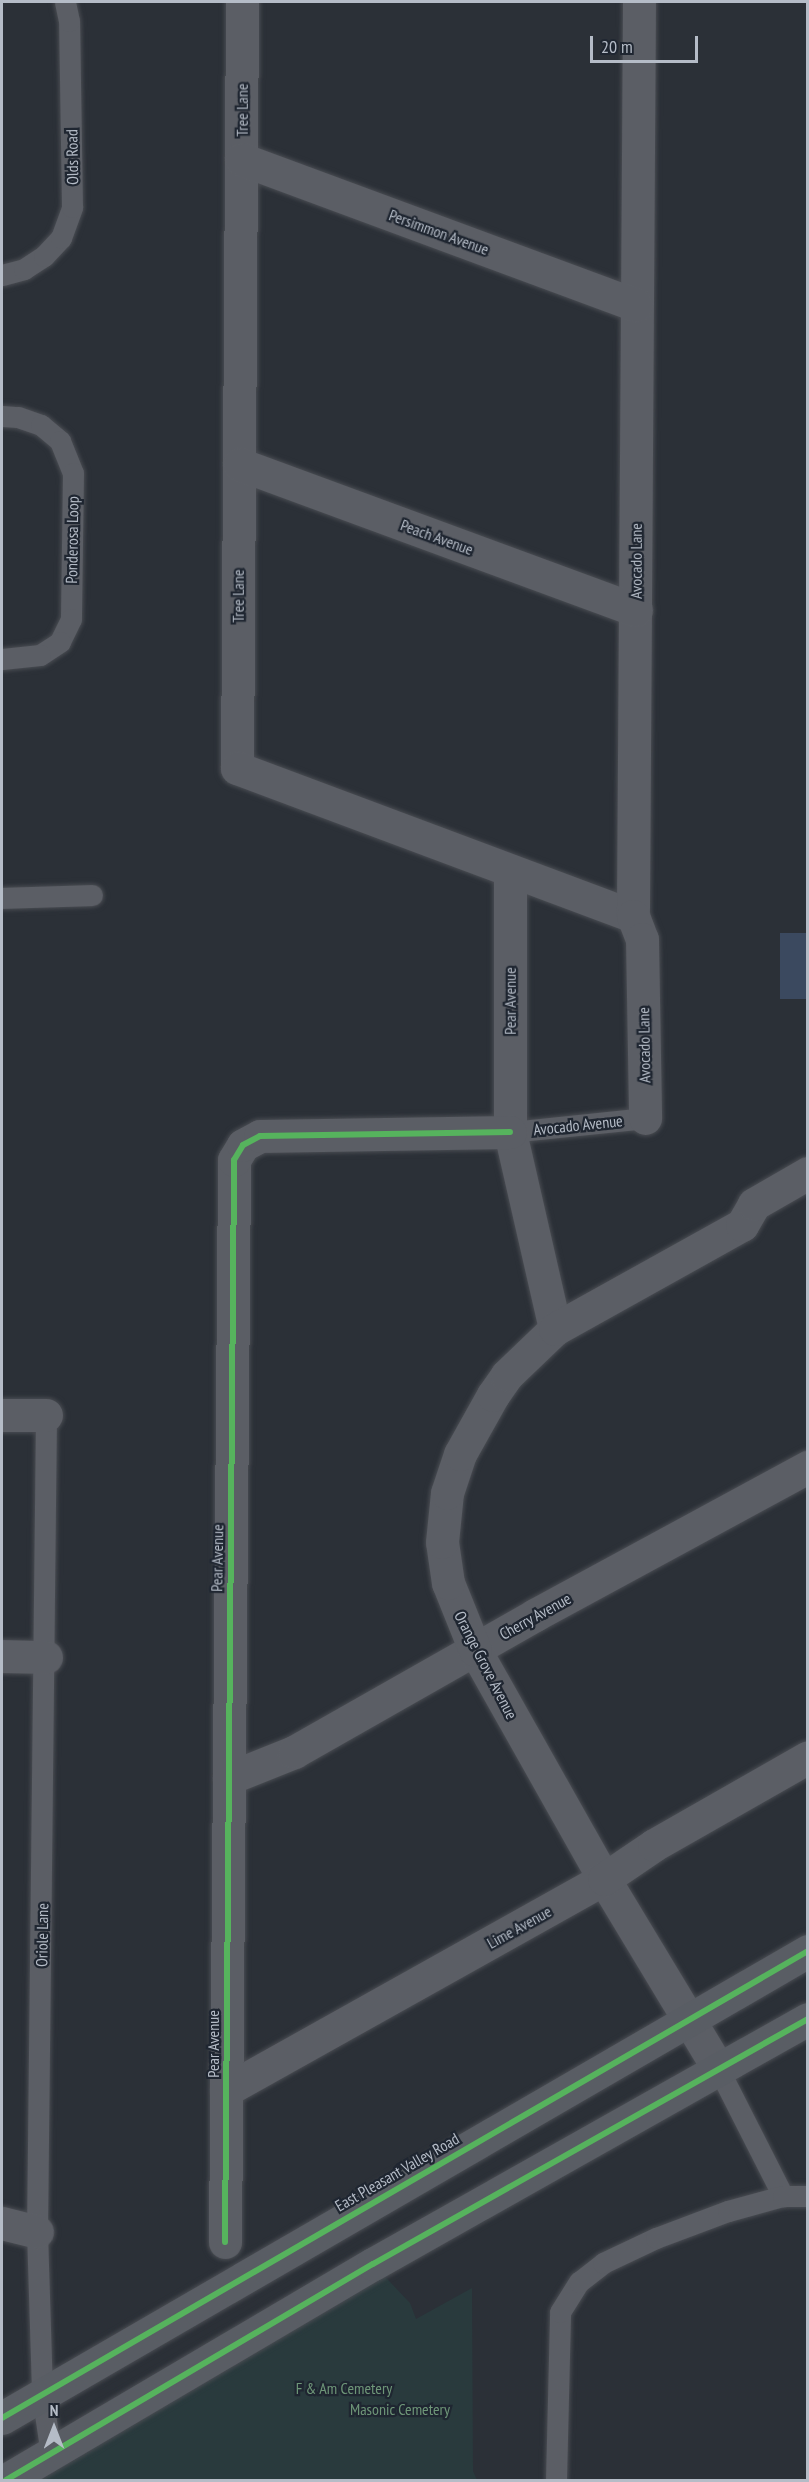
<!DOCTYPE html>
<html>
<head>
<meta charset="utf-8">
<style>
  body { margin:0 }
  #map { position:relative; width:809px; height:2482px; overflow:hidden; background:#2b3037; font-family:"PT Sans Narrow",sans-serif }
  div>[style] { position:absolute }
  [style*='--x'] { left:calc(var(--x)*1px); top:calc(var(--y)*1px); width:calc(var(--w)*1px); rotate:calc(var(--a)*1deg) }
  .green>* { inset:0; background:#293a3d }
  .water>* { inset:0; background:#3b495f }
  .roads { filter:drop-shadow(0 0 2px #494c52) drop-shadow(0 0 2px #494c52) }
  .service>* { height:21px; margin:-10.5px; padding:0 10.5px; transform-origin:10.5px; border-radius:10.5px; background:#5b5e65 }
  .minor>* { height:33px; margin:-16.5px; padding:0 16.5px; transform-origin:16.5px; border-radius:16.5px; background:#5b5e65 }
  .secondary>* { height:33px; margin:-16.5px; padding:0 16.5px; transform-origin:16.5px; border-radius:16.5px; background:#595d64 }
  .cycleway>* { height:6px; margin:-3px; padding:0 3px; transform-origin:3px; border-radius:3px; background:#56b35d }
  span { translate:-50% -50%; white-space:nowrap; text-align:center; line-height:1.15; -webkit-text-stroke:4.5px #1f2631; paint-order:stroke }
  .street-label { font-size:16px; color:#b5bcc7 }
  .park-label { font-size:16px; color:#6e9678 }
  .frame { position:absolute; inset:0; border:3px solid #b5bcc7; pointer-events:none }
  .north { position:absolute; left:24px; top:2398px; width:60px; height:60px; -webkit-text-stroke:4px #1f2631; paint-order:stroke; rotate:0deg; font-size:16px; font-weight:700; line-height:24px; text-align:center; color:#b5bcc7 }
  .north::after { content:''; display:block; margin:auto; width:21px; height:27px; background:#b5bcc7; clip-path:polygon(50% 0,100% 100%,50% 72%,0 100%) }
  .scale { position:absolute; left:590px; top:36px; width:108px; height:27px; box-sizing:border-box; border:3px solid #b5bcc7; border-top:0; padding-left:8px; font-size:18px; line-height:21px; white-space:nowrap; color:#b5bcc7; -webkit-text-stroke:4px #1f2631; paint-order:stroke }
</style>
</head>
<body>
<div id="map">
  <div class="green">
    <i style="clip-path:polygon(373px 2264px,410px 2303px,416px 2319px,472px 2288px,473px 2471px,477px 2480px,6px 2480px)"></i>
  </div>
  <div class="water">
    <i style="clip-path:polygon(780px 933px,807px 933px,807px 999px,780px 999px)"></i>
  </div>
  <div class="roads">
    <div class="service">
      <i style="--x:2;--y:275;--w:23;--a:-15"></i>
      <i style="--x:24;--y:269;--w:24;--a:-33"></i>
      <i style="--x:44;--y:256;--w:25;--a:-47"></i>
      <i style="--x:61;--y:238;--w:33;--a:-70"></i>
      <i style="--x:72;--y:207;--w:186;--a:-90.9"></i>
      <i style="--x:69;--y:21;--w:19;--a:-102"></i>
      <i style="--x:2;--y:416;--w:16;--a:4"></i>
      <i style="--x:18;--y:417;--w:24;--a:19"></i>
      <i style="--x:41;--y:425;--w:25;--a:40"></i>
      <i style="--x:60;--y:441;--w:35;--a:68"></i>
      <i style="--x:73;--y:473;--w:146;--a:90.8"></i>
      <i style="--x:71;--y:619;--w:25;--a:116"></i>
      <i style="--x:60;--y:642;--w:24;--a:147"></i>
      <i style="--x:40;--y:655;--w:38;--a:174"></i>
      <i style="--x:2;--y:898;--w:90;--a:-1.9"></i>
      <i style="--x:510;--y:1132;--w:136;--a:-5.9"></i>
      <i style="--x:46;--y:1415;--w:817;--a:90.63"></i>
      <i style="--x:37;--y:2232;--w:162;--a:88.2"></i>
      <i style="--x:42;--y:2394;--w:61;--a:81.5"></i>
      <i style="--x:718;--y:2068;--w:144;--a:63.1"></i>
      <i style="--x:556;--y:2480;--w:168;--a:-88.6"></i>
      <i style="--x:560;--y:2312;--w:36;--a:-58"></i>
      <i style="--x:579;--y:2282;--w:31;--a:-38"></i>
      <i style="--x:603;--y:2263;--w:59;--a:-25.3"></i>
      <i style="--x:656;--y:2238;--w:77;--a:-20.6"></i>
      <i style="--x:728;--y:2211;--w:57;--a:-15.3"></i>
      <i style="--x:783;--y:2196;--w:25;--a:0"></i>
    </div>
    <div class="minor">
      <i style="--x:242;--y:2;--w:766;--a:90.37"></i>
      <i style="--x:237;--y:768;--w:423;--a:20.5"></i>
      <i style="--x:639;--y:2;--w:914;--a:90.38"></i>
      <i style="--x:633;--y:916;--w:25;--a:69"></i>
      <i style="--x:642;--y:939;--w:179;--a:89"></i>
      <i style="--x:241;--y:159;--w:421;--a:20.3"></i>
      <i style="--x:239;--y:464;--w:423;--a:20.2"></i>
      <i style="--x:510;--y:871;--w:261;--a:90"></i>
      <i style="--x:510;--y:1132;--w:202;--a:77.1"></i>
      <i style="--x:2;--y:1415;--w:44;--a:0"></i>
      <i style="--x:2;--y:1656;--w:44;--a:1.3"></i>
      <i style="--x:229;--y:1778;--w:70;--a:-21.8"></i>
      <i style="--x:294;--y:1752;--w:277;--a:-29.6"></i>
      <i style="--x:535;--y:1615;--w:311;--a:-28.5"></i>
      <i style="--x:718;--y:2068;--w:221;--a:-121.1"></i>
      <i style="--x:604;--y:1879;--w:263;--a:-119.4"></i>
      <i style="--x:475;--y:1650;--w:72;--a:-111.9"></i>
      <i style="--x:448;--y:1583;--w:41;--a:-98.3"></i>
      <i style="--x:442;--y:1542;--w:49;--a:-84.2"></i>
      <i style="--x:447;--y:1493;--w:41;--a:-71.6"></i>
      <i style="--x:460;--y:1454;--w:68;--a:-60.8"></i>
      <i style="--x:493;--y:1395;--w:24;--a:-55"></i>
      <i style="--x:507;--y:1375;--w:66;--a:-43.8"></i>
      <i style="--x:555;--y:1329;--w:214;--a:-29.1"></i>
      <i style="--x:742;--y:1225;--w:24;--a:-60"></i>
      <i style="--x:754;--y:1204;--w:62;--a:-29.9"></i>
      <i style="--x:226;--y:2090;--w:433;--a:-29.2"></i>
      <i style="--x:604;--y:1879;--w:60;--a:-34.2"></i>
      <i style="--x:654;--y:1845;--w:177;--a:-29.7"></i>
      <i style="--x:2;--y:2223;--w:36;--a:14"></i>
      <i style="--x:225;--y:2242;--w:1082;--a:-89.52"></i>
      <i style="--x:234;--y:1160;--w:17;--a:-59"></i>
      <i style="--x:243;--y:1145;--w:19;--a:-28"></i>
      <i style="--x:260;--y:1136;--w:250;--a:-0.9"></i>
    </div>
    <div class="secondary">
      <i style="--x:2;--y:2418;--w:932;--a:-30.09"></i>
      <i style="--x:6;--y:2480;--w:426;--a:-30.5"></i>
      <i style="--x:373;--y:2264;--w:499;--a:-29.4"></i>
    </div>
  </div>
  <div class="cycleway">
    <i style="--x:225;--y:2242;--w:1082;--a:-89.52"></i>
    <i style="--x:234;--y:1160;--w:17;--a:-59"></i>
    <i style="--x:243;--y:1145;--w:19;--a:-28"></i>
    <i style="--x:260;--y:1136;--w:250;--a:-0.9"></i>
    <i style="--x:2;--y:2418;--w:932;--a:-30.09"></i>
    <i style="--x:6;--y:2480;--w:426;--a:-30.5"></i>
    <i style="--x:373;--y:2264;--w:499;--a:-29.4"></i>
  </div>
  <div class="street-label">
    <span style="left:242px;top:110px;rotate:-90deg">Tree Lane</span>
    <span style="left:72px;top:157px;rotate:-91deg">Olds Road</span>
    <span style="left:439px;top:232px;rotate:20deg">Persimmon Avenue</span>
    <span style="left:437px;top:537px;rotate:20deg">Peach Avenue</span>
    <span style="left:72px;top:540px;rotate:-89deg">Ponderosa Loop</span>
    <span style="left:636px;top:561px;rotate:-90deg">Avocado Lane</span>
    <span style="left:238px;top:596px;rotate:-90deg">Tree Lane</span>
    <span style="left:510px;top:1001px;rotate:-90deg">Pear Avenue</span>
    <span style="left:644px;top:1045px;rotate:-91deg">Avocado Lane</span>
    <span style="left:578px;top:1125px;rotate:-6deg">Avocado Avenue</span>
    <span style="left:217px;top:1558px;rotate:-89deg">Pear Avenue</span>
    <span style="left:535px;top:1616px;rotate:-29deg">Cherry Avenue</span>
    <span style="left:486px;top:1665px;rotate:63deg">Orange Grove Avenue</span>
    <span style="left:519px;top:1927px;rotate:-29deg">Lime Avenue</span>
    <span style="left:42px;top:1935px;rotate:-89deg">Oriole Lane</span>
    <span style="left:213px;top:2044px;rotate:-90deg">Pear Avenue</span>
    <span style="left:397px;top:2172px;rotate:-30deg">East Pleasant Valley Road</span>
  </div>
  <div class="park-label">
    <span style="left:344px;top:2388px">F &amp; Am Cemetery</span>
    <span style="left:400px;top:2409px">Masonic Cemetery</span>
  </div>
  <div class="frame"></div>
  <div class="north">N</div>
  <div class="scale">20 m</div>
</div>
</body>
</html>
